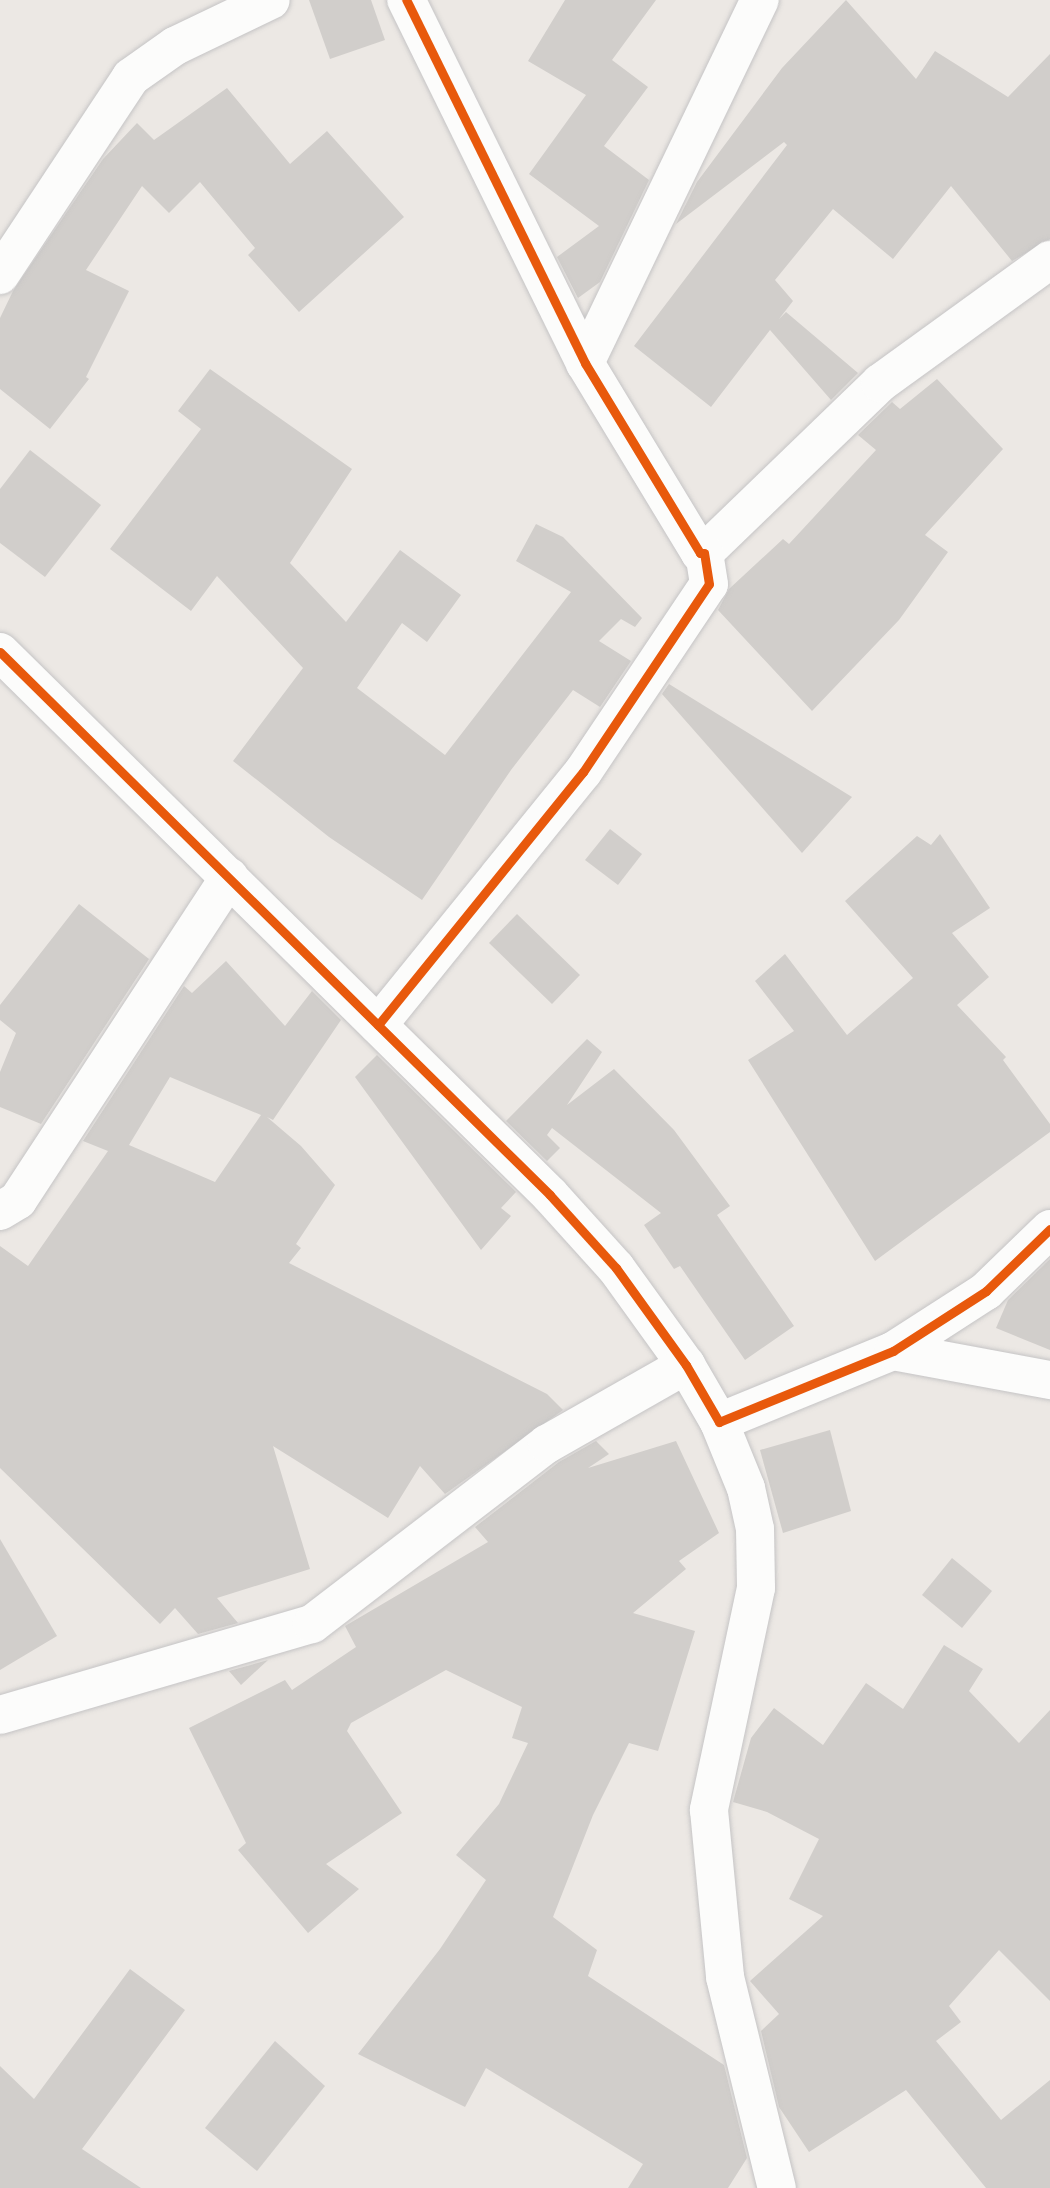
<!DOCTYPE html>
<html>
<head>
<meta charset="utf-8">
<style>
  body { margin:0 }
  #map { position:relative; width:1050px; height:2188px; overflow:hidden; background:#ece8e4; font-family:Manrope,sans-serif }
  div>[style] { position:absolute }
  [style*='--x'] { left:calc(var(--x)*1px); top:calc(var(--y)*1px); width:calc(var(--w)*1px); rotate:calc(var(--a)*1deg) }
  .building>* { inset:0; background:#d1cecb }
  .roads { filter:drop-shadow(0 0 2px #c5c4c5) drop-shadow(0 0 2px #c5c4c5) }
  .minor>* { height:38px; margin:-19px; padding:0 19px; transform-origin:19px; border-radius:19px; background:#fcfcfb }
  .cycleway>* { height:9px; margin:-4.5px; padding:0 4.5px; transform-origin:4.5px; border-radius:4.5px; background:#e8590c }
  span { translate:-50% -50%; white-space:nowrap; text-align:center; line-height:1.15; -webkit-text-stroke:6px #fff; paint-order:stroke }
</style>
</head>
<body>
<div id="map">
  <div class="building">
    <i style="clip-path:polygon(309px 0,371px 0,385px 40px,330px 59px)"></i>
    <i style="clip-path:polygon(565px 0,656px 0,612px 60px,648px 87px,604px 146px,649px 180px,600px 282px,578px 298px,557px 257px,599px 226px,529px 174px,586px 95px,528px 61px)"></i>
    <i style="clip-path:polygon(846px 0,916px 79px,935px 51px,1008px 97px,1050px 54px,1050px 239px,1012px 261px,951px 186px,893px 259px,833px 209px,775px 280px,793px 301px,779px 319px,786px 312px,858px 373px,831px 400px,770px 330px,711px 407px,634px 346px,787px 145px,784px 142px,676px 224px,697px 182px,782px 68px)"></i>
    <i style="clip-path:polygon(227px 88px,290px 164px,327px 131px,404px 217px,299px 312px,248px 255px,255px 248px,200px 182px,169px 213px,142px 186px,86px 270px,129px 291px,86px 377px,89px 379px,50px 429px,0 389px,0 318px,13px 291px,103px 159px,137px 123px,154px 140px)"></i>
    <i style="clip-path:polygon(210px 369px,352px 469px,290px 563px,346px 622px,400px 550px,461px 595px,427px 642px,402px 623px,357px 688px,445px 755px,571px 592px,516px 561px,536px 524px,563px 537px,642px 618px,635px 627px,621px 619px,599px 641px,631px 661px,600px 707px,573px 690px,511px 770px,422px 900px,329px 837px,233px 761px,303px 668px,217px 576px,191px 611px,110px 549px,201px 429px,178px 411px)"></i>
    <i style="clip-path:polygon(937px 379px,1003px 449px,925px 535px,948px 552px,899px 620px,812px 711px,718px 610px,729px 589px,783px 539px,789px 544px,876px 450px,858px 435px,892px 402px,900px 409px)"></i>
    <i style="clip-path:polygon(30px 450px,101px 505px,45px 577px,0 543px,0 489px)"></i>
    <i style="clip-path:polygon(669px 684px,852px 797px,802px 853px,662px 694px)"></i>
    <i style="clip-path:polygon(610px 829px,642px 854px,618px 885px,585px 860px)"></i>
    <i style="clip-path:polygon(940px 834px,990px 908px,952px 933px,989px 977px,957px 1005px,1006px 1057px,1003px 1060px,1050px 1124px,1050px 1132px,875px 1261px,748px 1060px,794px 1031px,755px 981px,785px 954px,847px 1035px,913px 978px,845px 901px,917px 836px,931px 845px)"></i>
    <i style="clip-path:polygon(79px 904px,149px 959px,41px 1124px,0 1107px,0 1072px,16px 1033px,0 1020px,0 1005px)"></i>
    <i style="clip-path:polygon(517px 914px,580px 975px,552px 1004px,489px 943px)"></i>
    <i style="clip-path:polygon(evenodd,226px 961px,285px 1026px,312px 991px,341px 1020px,273px 1120px,267px 1117px,301px 1146px,335px 1185px,296px 1244px,301px 1248px,289px 1263px,547px 1394px,563px 1410px,445px 1494px,420px 1466px,388px 1518px,273px 1446px,310px 1569px,217px 1598px,238px 1623px,198px 1634px,175px 1608px,160px 1624px,0 1468px,0 1246px,28px 1266px,108px 1151px,83px 1141px,184px 986px,192px 993px,226px 961px,170px 1077px,261px 1115px,215px 1182px,129px 1145px,170px 1077px)"></i>
    <i style="clip-path:polygon(587px 1039px,602px 1052px,567px 1105px,614px 1069px,674px 1130px,730px 1206px,717px 1215px,794px 1326px,745px 1360px,680px 1266px,674px 1269px,644px 1225px,661px 1213px,552px 1128px,547px 1135px,560px 1148px,547px 1161px,506px 1121px)"></i>
    <i style="clip-path:polygon(377px 1055px,516px 1192px,501px 1208px,511px 1216px,481px 1250px,355px 1077px)"></i>
    <i style="clip-path:polygon(1050px 1259px,1050px 1350px,996px 1328px,1008px 1300px)"></i>
    <i style="clip-path:polygon(830px 1430px,851px 1511px,783px 1533px,760px 1450px)"></i>
    <i style="clip-path:polygon(596px 1441px,609px 1454px,588px 1468px,676px 1441px,719px 1533px,679px 1561px,686px 1569px,633px 1613px,695px 1631px,658px 1751px,629px 1743px,593px 1815px,553px 1917px,597px 1950px,588px 1976px,724px 2065px,747px 2158px,728px 2188px,628px 2188px,643px 2164px,486px 2068px,465px 2107px,358px 2054px,440px 1949px,486px 1880px,456px 1855px,499px 1804px,528px 1743px,512px 1738px,522px 1707px,446px 1670px,351px 1723px,347px 1731px,402px 1813px,326px 1864px,359px 1889px,308px 1933px,238px 1850px,246px 1843px,189px 1728px,285px 1680px,292px 1690px,356px 1647px,345px 1626px,488px 1542px,475px 1527px,559px 1462px)"></i>
    <i style="clip-path:polygon(0 1539px,57px 1636px,0 1670px)"></i>
    <i style="clip-path:polygon(952px 1558px,992px 1591px,962px 1628px,922px 1595px)"></i>
    <i style="clip-path:polygon(944px 1645px,983px 1669px,969px 1691px,1019px 1743px,1050px 1710px,1050px 2001px,999px 1950px,949px 2006px,961px 2022px,936px 2041px,1001px 2120px,1050px 2080px,1050px 2188px,986px 2188px,906px 2090px,809px 2152px,779px 2107px,761px 2031px,779px 2014px,750px 1981px,823px 1916px,789px 1899px,819px 1839px,767px 1812px,733px 1802px,751px 1738px,774px 1708px,823px 1745px,866px 1683px,903px 1709px)"></i>
    <i style="clip-path:polygon(268px 1660px,241px 1685px,229px 1671px)"></i>
    <i style="clip-path:polygon(130px 1969px,185px 2010px,82px 2149px,141px 2188px,0 2188px,0 2066px,34px 2099px)"></i>
    <i style="clip-path:polygon(275px 2041px,325px 2086px,257px 2171px,205px 2128px)"></i>
  </div>
  <div class="roads">
    <div class="minor">
      <i style="--x:0;--y:275;--w:237;--a:-56.5"></i>
      <i style="--x:131;--y:77;--w:54;--a:-35.2"></i>
      <i style="--x:175;--y:46;--w:106;--a:-25.6"></i>
      <i style="--x:585;--y:363;--w:403;--a:-64.3"></i>
      <i style="--x:704;--y:553;--w:245;--a:-44"></i>
      <i style="--x:880;--y:383;--w:210;--a:-35.9"></i>
      <i style="--x:0;--y:652;--w:773;--a:44.63"></i>
      <i style="--x:550;--y:1195;--w:98;--a:47.9"></i>
      <i style="--x:616;--y:1268;--w:120;--a:54.2"></i>
      <i style="--x:686;--y:1365;--w:66;--a:59.9"></i>
      <i style="--x:719;--y:1422;--w:188;--a:-22.2"></i>
      <i style="--x:893;--y:1351;--w:111;--a:-32.8"></i>
      <i style="--x:986;--y:1291;--w:89;--a:-44.1"></i>
      <i style="--x:378;--y:1025;--w:326;--a:-51"></i>
      <i style="--x:583;--y:772;--w:226;--a:-56.2"></i>
      <i style="--x:709;--y:584;--w:31;--a:-99"></i>
      <i style="--x:704;--y:553;--w:4;--a:180"></i>
      <i style="--x:700;--y:553;--w:222;--a:-121.2"></i>
      <i style="--x:585;--y:363;--w:405;--a:-116.2"></i>
      <i style="--x:0;--y:1211;--w:21;--a:-31"></i>
      <i style="--x:18;--y:1200;--w:386;--a:-56.8"></i>
      <i style="--x:893;--y:1351;--w:160;--a:10.5"></i>
      <i style="--x:719;--y:1422;--w:71;--a:67.8"></i>
      <i style="--x:746;--y:1488;--w:42;--a:77.6"></i>
      <i style="--x:755;--y:1529;--w:59;--a:89"></i>
      <i style="--x:756;--y:1588;--w:227;--a:102"></i>
      <i style="--x:709;--y:1810;--w:168;--a:84.5"></i>
      <i style="--x:725;--y:1977;--w:217;--a:76.2"></i>
      <i style="--x:0;--y:1715;--w:325;--a:-16.3"></i>
      <i style="--x:312;--y:1624;--w:296;--a:-37.5"></i>
      <i style="--x:547;--y:1444;--w:160;--a:-29.6"></i>
    </div>
  </div>
  <div class="cycleway">
    <i style="--x:0;--y:652;--w:773;--a:44.63"></i>
    <i style="--x:550;--y:1195;--w:98;--a:47.9"></i>
    <i style="--x:616;--y:1268;--w:120;--a:54.2"></i>
    <i style="--x:686;--y:1365;--w:66;--a:59.9"></i>
    <i style="--x:719;--y:1422;--w:188;--a:-22.2"></i>
    <i style="--x:893;--y:1351;--w:111;--a:-32.8"></i>
    <i style="--x:986;--y:1291;--w:89;--a:-44.1"></i>
    <i style="--x:378;--y:1025;--w:326;--a:-51"></i>
    <i style="--x:583;--y:772;--w:226;--a:-56.2"></i>
    <i style="--x:709;--y:584;--w:31;--a:-99"></i>
    <i style="--x:704;--y:553;--w:4;--a:180"></i>
    <i style="--x:700;--y:553;--w:222;--a:-121.2"></i>
    <i style="--x:585;--y:363;--w:405;--a:-116.2"></i>
  </div>
</div>
</body>
</html>
